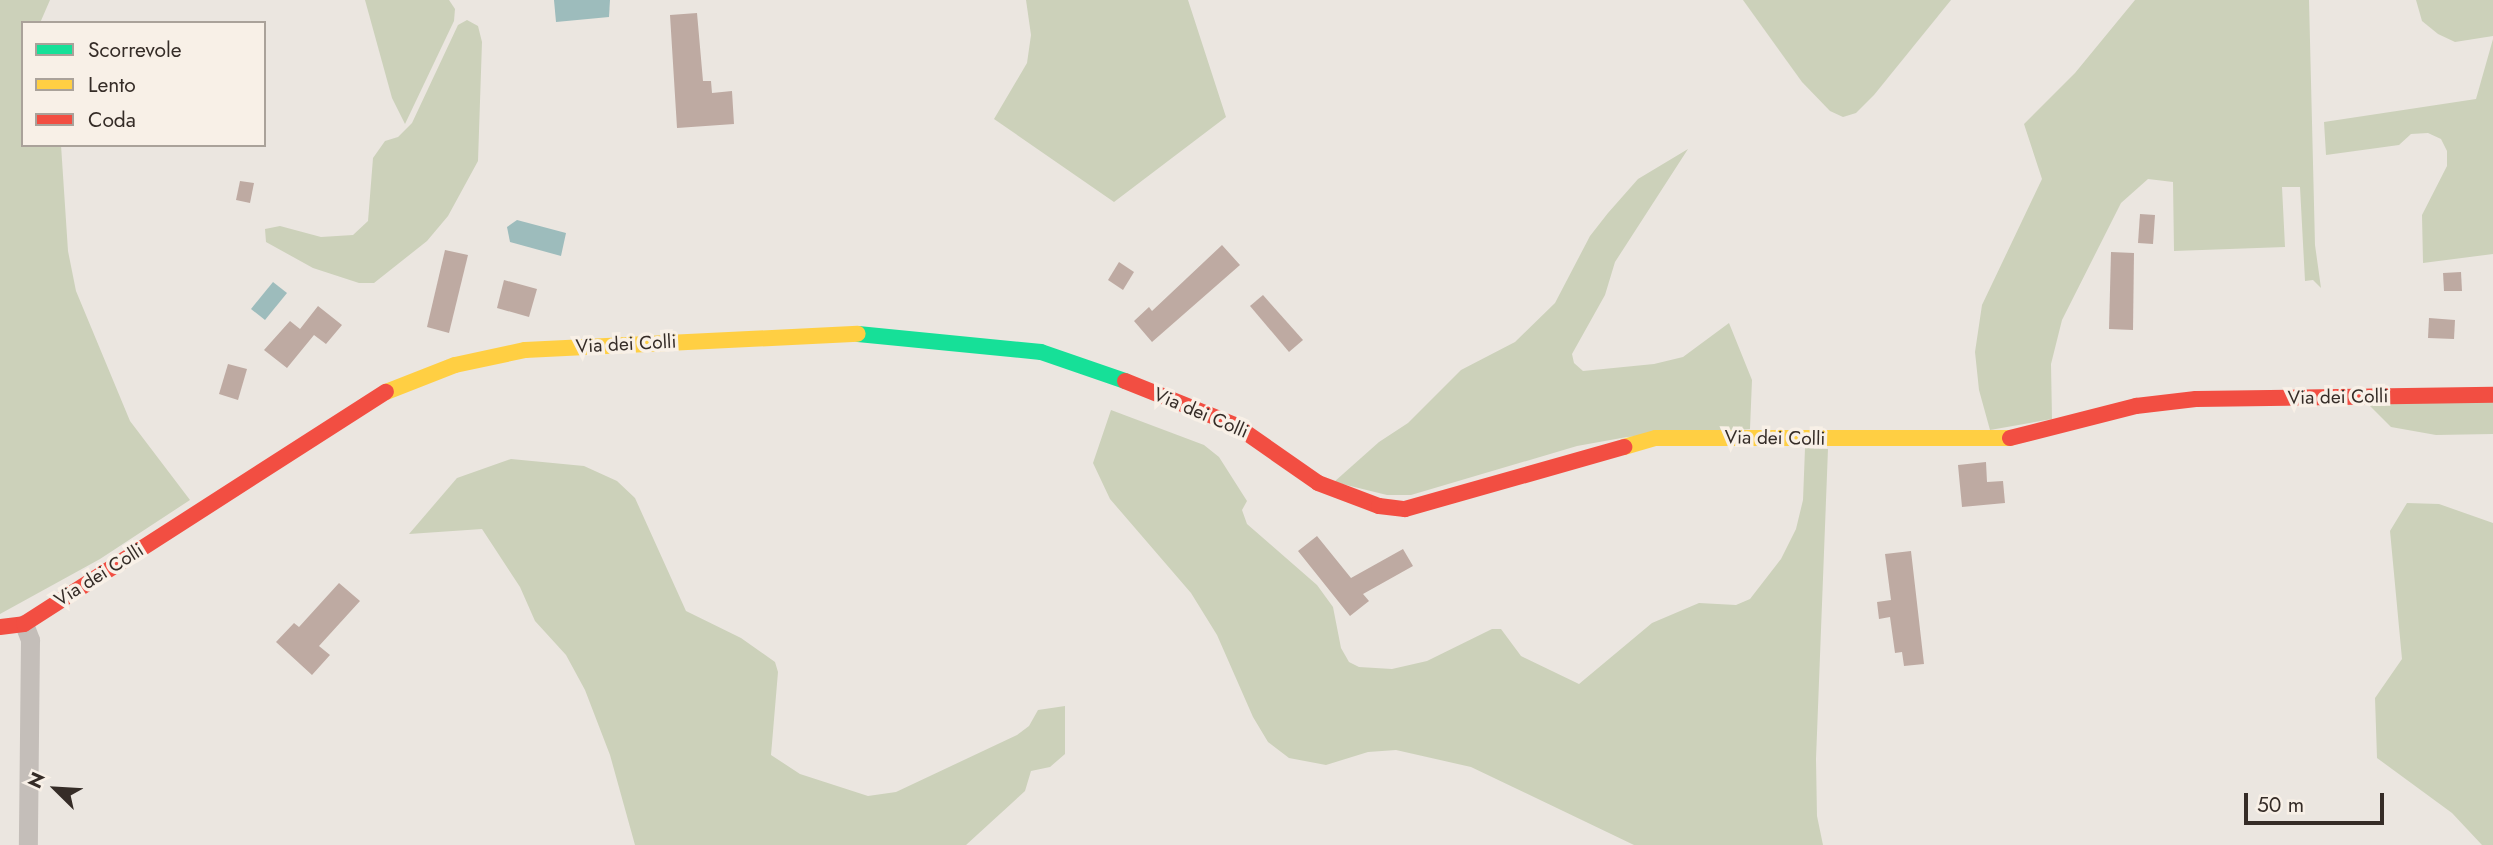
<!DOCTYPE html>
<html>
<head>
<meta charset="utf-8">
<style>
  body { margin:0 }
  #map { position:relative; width:2493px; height:845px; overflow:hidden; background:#ebe6e0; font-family:Jost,sans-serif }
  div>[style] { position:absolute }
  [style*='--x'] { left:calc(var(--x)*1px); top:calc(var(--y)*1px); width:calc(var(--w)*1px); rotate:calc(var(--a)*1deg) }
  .green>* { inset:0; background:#ccd1ba }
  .water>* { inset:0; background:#9dbcbc }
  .building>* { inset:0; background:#beaaa2 }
  .street>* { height:19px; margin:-9.5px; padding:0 9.5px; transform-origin:9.5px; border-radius:9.5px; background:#c4beb9 }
  .fast>* { height:16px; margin:-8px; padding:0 8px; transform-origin:8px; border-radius:8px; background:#16e098 }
  .slow>* { height:16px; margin:-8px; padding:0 8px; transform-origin:8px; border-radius:8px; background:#ffcf43 }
  .jam>* { height:16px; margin:-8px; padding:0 8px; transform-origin:8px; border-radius:8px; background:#f24e42 }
  span { translate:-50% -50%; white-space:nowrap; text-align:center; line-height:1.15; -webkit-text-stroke:7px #f8f0e7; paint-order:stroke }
  .street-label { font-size:19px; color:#352c27 }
  .legend { position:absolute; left:21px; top:21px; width:245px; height:126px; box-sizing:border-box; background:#f8f0e7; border:2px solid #aaa29a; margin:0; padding:9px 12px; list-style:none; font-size:21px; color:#352c27 }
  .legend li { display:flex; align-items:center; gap:14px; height:35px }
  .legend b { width:35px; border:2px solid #aaa29a }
  .north { position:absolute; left:21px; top:754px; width:70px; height:70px; -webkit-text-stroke:5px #f8f0e7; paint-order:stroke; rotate:294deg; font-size:19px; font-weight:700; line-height:28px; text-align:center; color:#352c27 }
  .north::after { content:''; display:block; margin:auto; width:24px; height:32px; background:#352c27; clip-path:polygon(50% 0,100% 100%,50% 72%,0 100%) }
  .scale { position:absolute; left:2244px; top:793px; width:140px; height:32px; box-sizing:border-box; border:4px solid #352c27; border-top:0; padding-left:9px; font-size:21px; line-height:24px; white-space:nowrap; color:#352c27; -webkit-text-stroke:5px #f8f0e7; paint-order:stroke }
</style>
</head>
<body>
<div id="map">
  <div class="green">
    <div style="clip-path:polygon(0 0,50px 0,40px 23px,23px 23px,23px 145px,61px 145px,68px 251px,76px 291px,130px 421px,190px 500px,100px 559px,0 614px)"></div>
    <div style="clip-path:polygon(365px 0,449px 0,455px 9px,454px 21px,405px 124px,392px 98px)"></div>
    <div style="clip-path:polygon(1026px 0,1188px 0,1226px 117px,1114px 202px,994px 119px,1027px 63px,1031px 35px)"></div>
    <div style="clip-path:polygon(1743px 0,1951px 0,1874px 95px,1856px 113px,1843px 117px,1830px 111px,1802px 82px)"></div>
    <div style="clip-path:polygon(2135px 0,2309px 0,2315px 245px,2321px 288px,2313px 280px,2305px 281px,2300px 187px,2282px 187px,2285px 247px,2174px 251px,2173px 182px,2148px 179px,2121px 203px,2062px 320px,2051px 364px,2052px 419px,1990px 430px,1979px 390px,1975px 352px,1982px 305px,2042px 179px,2024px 124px,2075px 73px)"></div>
    <div style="clip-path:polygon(2416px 0,2493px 0,2493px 36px,2455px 42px,2438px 34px,2422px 21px)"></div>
    <div style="clip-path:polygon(467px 20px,478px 26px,482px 42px,478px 161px,448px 216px,427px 241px,374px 283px,359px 283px,313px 268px,266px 242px,265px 229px,280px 226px,321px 237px,353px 235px,368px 221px,373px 158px,385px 141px,398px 137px,412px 123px,458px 25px)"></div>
    <div style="clip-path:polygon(2493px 39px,2493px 254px,2423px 263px,2422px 215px,2447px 166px,2447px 151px,2441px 139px,2428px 133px,2411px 134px,2399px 145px,2326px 155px,2324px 122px,2476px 99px)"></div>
    <div style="clip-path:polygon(1688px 149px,1615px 262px,1605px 295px,1572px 354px,1574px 363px,1583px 371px,1654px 364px,1683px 357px,1729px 323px,1752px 380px,1750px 429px,1627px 437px,1577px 446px,1411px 495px,1387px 495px,1334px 482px,1379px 442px,1408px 423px,1461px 370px,1515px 342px,1555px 303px,1590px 236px,1608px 213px,1638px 179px)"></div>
    <div style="clip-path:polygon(2493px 398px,2493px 434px,2436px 435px,2391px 427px,2363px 399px)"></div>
    <div style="clip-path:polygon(1111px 410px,1204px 445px,1219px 457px,1247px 501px,1242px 510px,1247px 524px,1317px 585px,1333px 607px,1341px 648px,1349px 662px,1359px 667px,1392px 669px,1427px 661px,1492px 629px,1501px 629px,1521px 656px,1579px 684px,1652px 623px,1699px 603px,1736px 605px,1750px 599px,1781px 559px,1796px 529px,1803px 500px,1805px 448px,1828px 449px,1816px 759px,1817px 816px,1823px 845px,1634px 845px,1471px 767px,1396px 750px,1368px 752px,1326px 765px,1289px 758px,1268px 742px,1253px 717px,1217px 635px,1191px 593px,1110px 499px,1093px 463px)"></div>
    <div style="clip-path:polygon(511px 459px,584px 466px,617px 481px,635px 498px,686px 611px,741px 638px,775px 662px,778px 672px,771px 755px,800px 774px,868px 796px,896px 792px,1017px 735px,1029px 726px,1038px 710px,1065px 706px,1065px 754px,1050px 767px,1031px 771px,1025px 791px,966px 845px,635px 845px,610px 755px,585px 690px,566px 655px,535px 621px,520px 587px,482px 529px,409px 534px,457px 478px)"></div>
    <div style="clip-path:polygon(2407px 503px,2439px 504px,2493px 523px,2493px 845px,2482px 845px,2452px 813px,2377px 758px,2375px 698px,2402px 659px,2390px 531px)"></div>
  </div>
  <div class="water">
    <div style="clip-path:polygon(554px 0,610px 0,609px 17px,556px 22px)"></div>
    <div style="clip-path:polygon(517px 220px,566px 233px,561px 256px,510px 242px,507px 227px)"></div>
    <div style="clip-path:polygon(273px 282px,287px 293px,265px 320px,251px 309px)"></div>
  </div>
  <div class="building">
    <div style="clip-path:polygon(697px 13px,703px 81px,711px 81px,712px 93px,732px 91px,734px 124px,677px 128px,670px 15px)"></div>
    <div style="clip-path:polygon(240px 181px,254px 183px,250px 203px,236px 200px)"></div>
    <div style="clip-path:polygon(2140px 214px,2155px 215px,2153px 244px,2138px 243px)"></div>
    <div style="clip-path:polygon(1222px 245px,1240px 265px,1152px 342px,1134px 321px,1149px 307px,1152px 311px)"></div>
    <div style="clip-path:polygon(445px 250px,468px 255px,449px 333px,427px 327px)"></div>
    <div style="clip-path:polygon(2111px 252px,2134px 253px,2133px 330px,2109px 329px)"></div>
    <div style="clip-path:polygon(1119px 262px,1134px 272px,1123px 290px,1108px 280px)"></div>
    <div style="clip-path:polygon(2461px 272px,2462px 291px,2444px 291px,2443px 273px)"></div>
    <div style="clip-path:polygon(504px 280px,537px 289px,529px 317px,497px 308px)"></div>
    <div style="clip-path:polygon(1263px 295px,1303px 340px,1289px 352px,1250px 306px)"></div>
    <div style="clip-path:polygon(318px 306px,342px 325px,326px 344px,314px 335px,287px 368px,264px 350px,290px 321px,300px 329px)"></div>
    <div style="clip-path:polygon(2429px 318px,2455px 320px,2454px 339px,2428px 338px)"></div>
    <div style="clip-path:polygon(228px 364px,247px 369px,238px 400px,219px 394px)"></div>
    <div style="clip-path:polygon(1986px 462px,1987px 482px,2003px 481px,2005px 503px,1962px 507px,1958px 465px)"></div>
    <div style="clip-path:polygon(1317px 536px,1351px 578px,1403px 549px,1413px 566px,1363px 594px,1369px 601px,1350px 616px,1298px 551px)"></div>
    <div style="clip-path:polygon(1911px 551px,1924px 664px,1904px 666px,1902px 652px,1895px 653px,1890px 617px,1879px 619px,1877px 602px,1891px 600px,1885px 554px)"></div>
    <div style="clip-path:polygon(339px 583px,360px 601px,319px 646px,330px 655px,312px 675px,276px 642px,294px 623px,299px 627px)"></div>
  </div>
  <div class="street">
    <div style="--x:24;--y:624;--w:17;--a:69"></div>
    <div style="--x:30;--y:640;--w:205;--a:90.6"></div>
  </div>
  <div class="fast">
    <div style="--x:858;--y:334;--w:184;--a:5.6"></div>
    <div style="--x:1041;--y:352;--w:89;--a:19"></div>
  </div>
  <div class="slow">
    <div style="--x:386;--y:392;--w:74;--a:-21.4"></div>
    <div style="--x:455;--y:365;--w:72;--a:-12.1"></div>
    <div style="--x:525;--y:350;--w:333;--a:-2.8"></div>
    <div style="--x:1624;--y:447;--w:33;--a:-16"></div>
    <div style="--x:1656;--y:438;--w:354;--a:0"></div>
  </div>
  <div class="jam">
    <div style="--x:1125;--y:381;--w:118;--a:21.8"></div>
    <div style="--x:1235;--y:425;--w:101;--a:34.9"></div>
    <div style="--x:1318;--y:483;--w:65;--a:20.7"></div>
    <div style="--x:1379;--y:506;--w:26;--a:7"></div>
    <div style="--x:1405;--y:509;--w:228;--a:-15.8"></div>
    <div style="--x:2010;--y:438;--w:130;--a:-14.3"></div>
    <div style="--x:2136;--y:406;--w:60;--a:-6.7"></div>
    <div style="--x:2196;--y:399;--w:297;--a:-0.8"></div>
    <div style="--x:0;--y:627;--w:24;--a:-7"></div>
    <div style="--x:24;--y:624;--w:430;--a:-32.7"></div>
  </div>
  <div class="street-label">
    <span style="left:626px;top:344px;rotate:-3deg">Via dei Colli</span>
    <span style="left:2338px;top:397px;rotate:-1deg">Via dei Colli</span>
    <span style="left:1201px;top:413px;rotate:23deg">Via dei Colli</span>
    <span style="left:1775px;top:438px;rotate:1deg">Via dei Colli</span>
    <span style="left:99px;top:575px;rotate:-32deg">Via dei Colli</span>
  </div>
  <ul class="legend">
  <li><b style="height:9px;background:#16e098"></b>Scorrevole</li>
  <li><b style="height:9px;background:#ffcf43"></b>Lento</li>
  <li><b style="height:9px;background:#f24e42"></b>Coda</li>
  </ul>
  <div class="north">N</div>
  <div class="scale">50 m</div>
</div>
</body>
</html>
